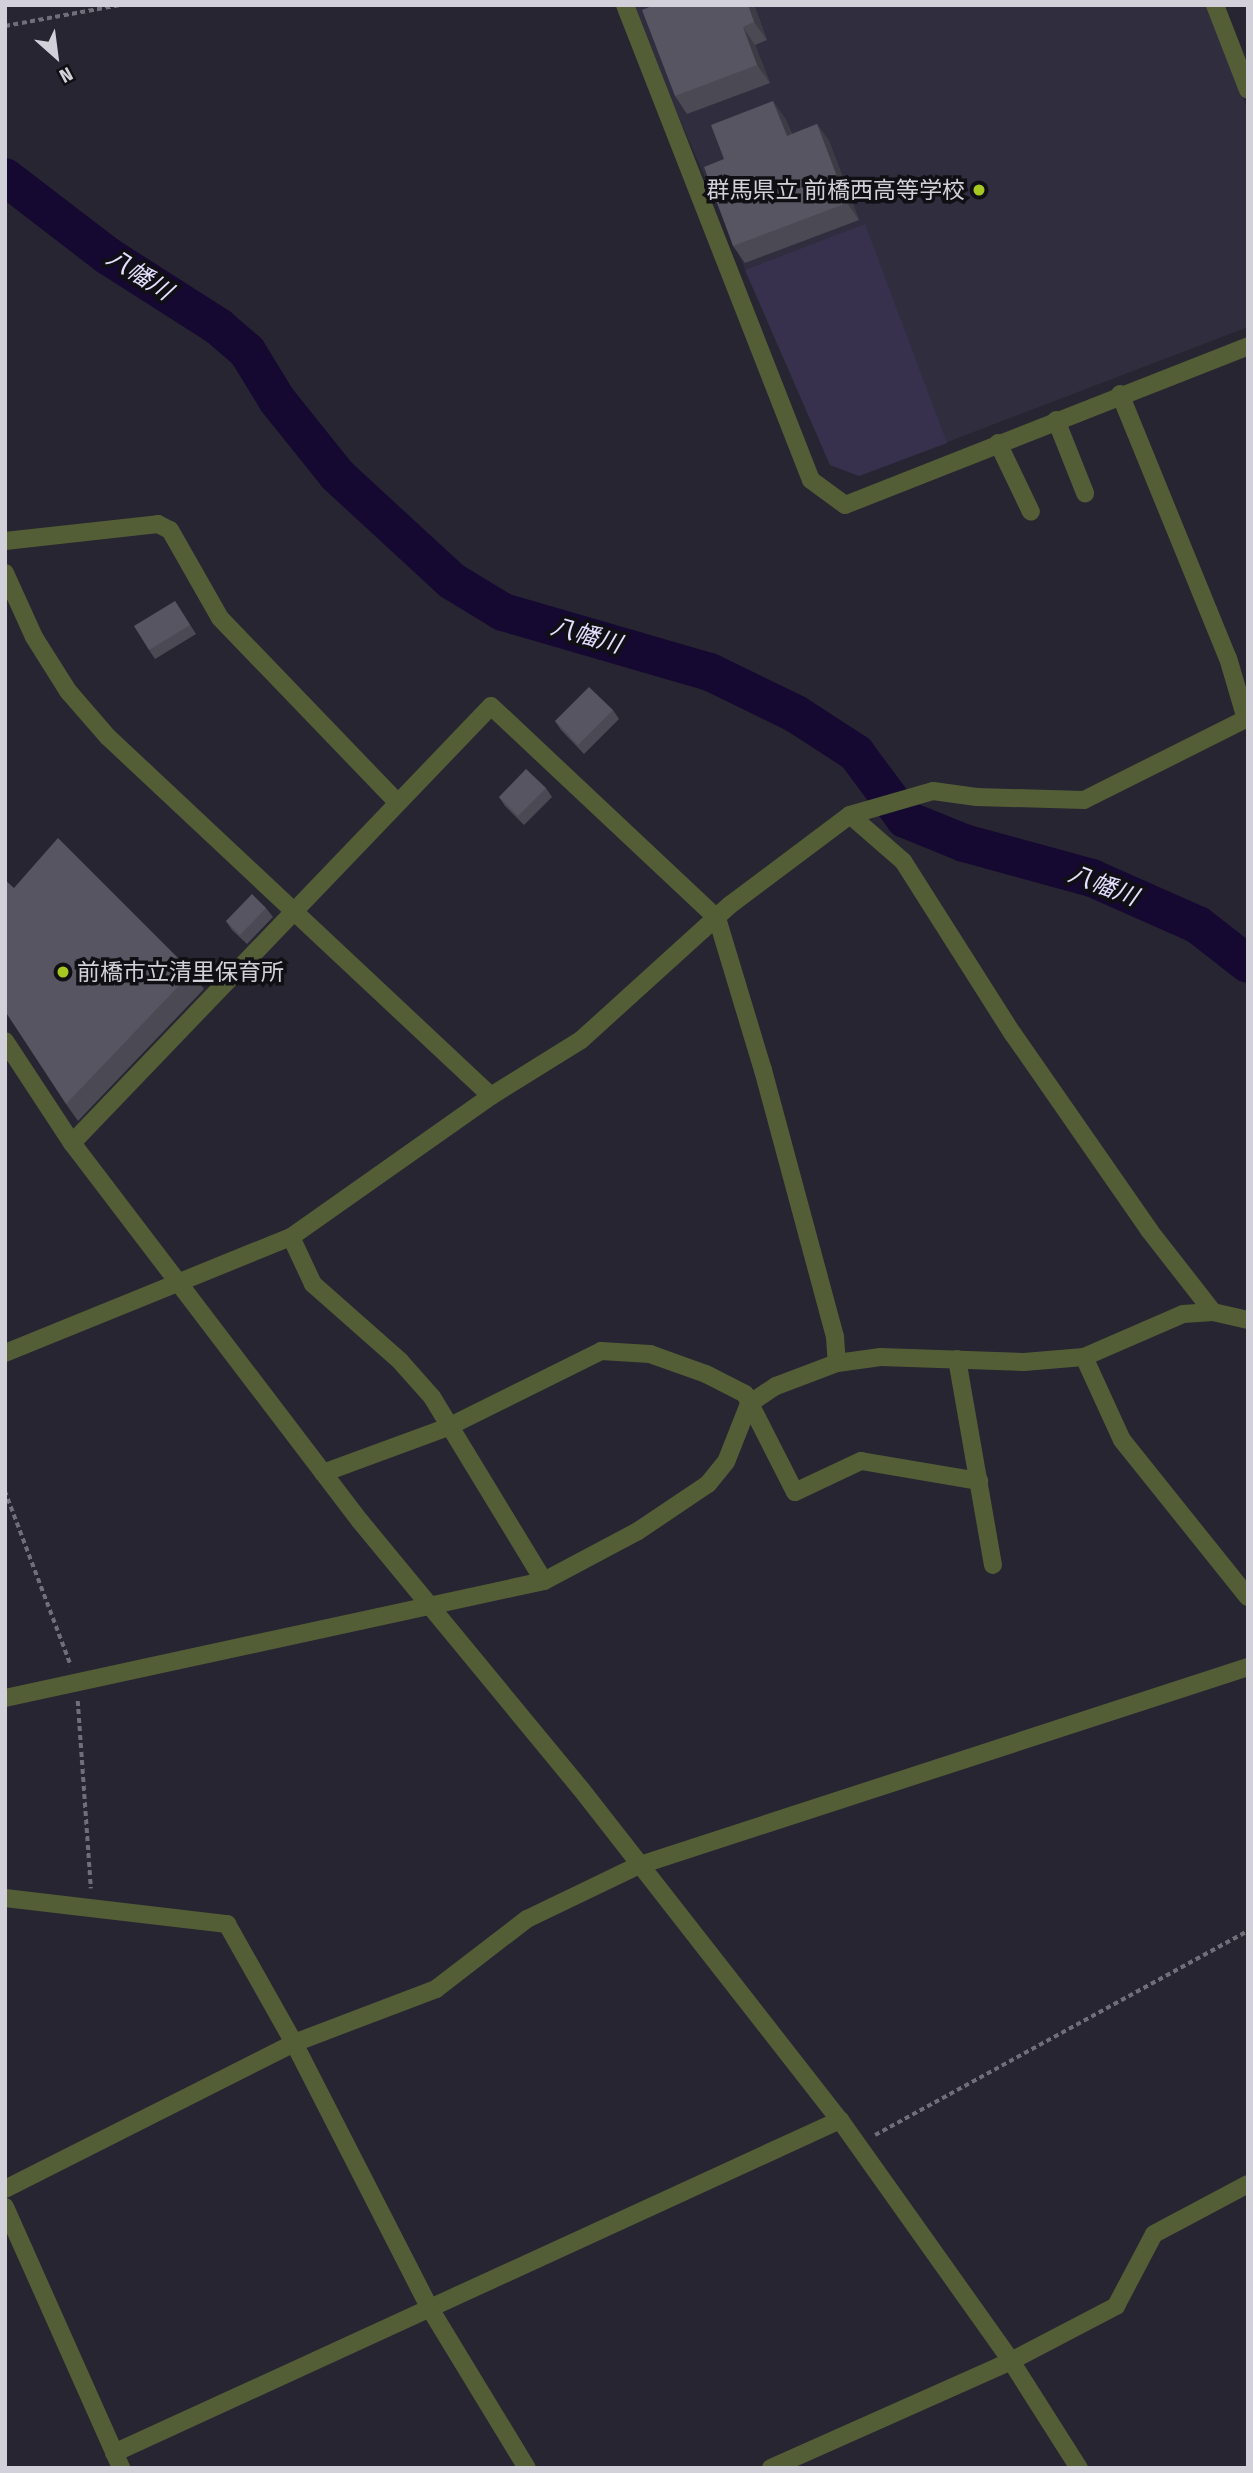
<!DOCTYPE html>
<html>
<head>
<meta charset="utf-8">
<style>
  body { margin:0 }
  #map { position:relative; width:1253px; height:2473px; overflow:hidden; background:#272531; font-family:"Fira Sans Condensed","Noto Sans JP",sans-serif }
  div>[style] { position:absolute }
  [style*='--x'] { left:calc(var(--x)*1px); top:calc(var(--y)*1px); width:calc(var(--w)*1px); rotate:calc(var(--a)*1deg) }
  .built>* { inset:0; background:#302d3e }
  .green>* { inset:0; background:#37314e }
  .river>* { height:38px; margin:-19px; padding:0 19px; transform-origin:19px; border-radius:19px; background:#160931 }
  .path>* { height:3.5px; margin-top:-1.75px; transform-origin:0; background:repeating-linear-gradient(90deg,#706e79 0 5px,transparent 0 8.5px) }
  .minor>* { height:18px; margin:-9px; padding:0 9px; transform-origin:9px; border-radius:9px; background:#535e36 }
  .wall>* { inset:0; background:#4b4954 }
  .shaded-wall>* { inset:0; background:#3d3c45 }
  .building>* { inset:0; background:#575562 }
  .dots>* { width:19px; height:19px; translate:-50% -50%; box-sizing:border-box; border:4px solid #100f14; border-radius:50% }
  span { translate:-50% -50%; white-space:nowrap; text-align:center; line-height:1.15; -webkit-text-stroke:7px #100f14; paint-order:stroke }
  .poi-label { font-size:23px; color:#d2d1d9 }
  .right { translate:-100% -50%; text-align:right }
  .left { translate:0 -50%; text-align:left }
  .water-label { font-size:24px; color:#e5e0ff; font-style:italic }
  .frame { position:absolute; inset:0; border:7px solid #d2d1d9; pointer-events:none }
  .north { position:absolute; left:21px; top:21px; width:70px; height:70px; -webkit-text-stroke:5px #100f14; paint-order:stroke; rotate:152deg; font-size:19px; font-weight:700; line-height:28px; text-align:center; color:#d2d1d9 }
  .north::after { content:''; display:block; margin:auto; width:24px; height:32px; background:#d2d1d9; clip-path:polygon(50% 0,100% 100%,50% 72%,0 100%) }
</style>
</head>
<body>
<div id="map">
  <div class="built">
    <div style="clip-path:polygon(630px 5px,1206px 5px,1248px 110px,1248px 327px,859px 476px,830px 465px)"></div>
  </div>
  <div class="green">
    <div style="clip-path:polygon(865px 224px,947px 443px,859px 476px,830px 465px,745px 270px)"></div>
  </div>
  <div class="river">
    <div style="--x:5;--y:177;--w:130;--a:37.5"></div>
    <div style="--x:108;--y:256;--w:132;--a:32.6"></div>
    <div style="--x:219;--y:327;--w:37;--a:41"></div>
    <div style="--x:247;--y:351;--w:57;--a:58.5"></div>
    <div style="--x:277;--y:400;--w:96;--a:51.3"></div>
    <div style="--x:337;--y:475;--w:156;--a:42.7"></div>
    <div style="--x:452;--y:581;--w:60;--a:31.3"></div>
    <div style="--x:503;--y:612;--w:216;--a:16.2"></div>
    <div style="--x:710;--y:672;--w:96;--a:26"></div>
    <div style="--x:796;--y:714;--w:72;--a:33"></div>
    <div style="--x:856;--y:753;--w:82;--a:53.4"></div>
    <div style="--x:905;--y:819;--w:64;--a:22.1"></div>
    <div style="--x:964;--y:843;--w:133;--a:15.3"></div>
    <div style="--x:1092;--y:878;--w:116;--a:23.9"></div>
    <div style="--x:1198;--y:925;--w:63;--a:38"></div>
  </div>
  <div class="path">
    <div style="--x:5;--y:26;--w:117;--a:-10.3"></div>
    <div style="--x:5;--y:1491;--w:187;--a:69.3"></div>
    <div style="--x:78;--y:1701;--w:188;--a:86"></div>
    <div style="--x:875;--y:2135;--w:425;--a:-28.7"></div>
  </div>
  <div class="minor">
    <div style="--x:625;--y:5;--w:510;--a:68.62"></div>
    <div style="--x:811;--y:480;--w:42;--a:36.3"></div>
    <div style="--x:845;--y:505;--w:433;--a:-21.5"></div>
    <div style="--x:1215;--y:5;--w:91;--a:68.8"></div>
    <div style="--x:1120;--y:394;--w:285;--a:67.8"></div>
    <div style="--x:1228;--y:658;--w:64;--a:73.6"></div>
    <div style="--x:1056;--y:420;--w:79;--a:68.3"></div>
    <div style="--x:998;--y:443;--w:76;--a:64.4"></div>
    <div style="--x:5;--y:541;--w:154;--a:-6.3"></div>
    <div style="--x:158;--y:524;--w:13;--a:27"></div>
    <div style="--x:170;--y:530;--w:101;--a:60.4"></div>
    <div style="--x:220;--y:618;--w:255;--a:46.1"></div>
    <div style="--x:5;--y:573;--w:70;--a:65.6"></div>
    <div style="--x:34;--y:637;--w:64;--a:57.8"></div>
    <div style="--x:68;--y:691;--w:61;--a:49"></div>
    <div style="--x:108;--y:737;--w:525;--a:43.15"></div>
    <div style="--x:850;--y:815;--w:70;--a:41"></div>
    <div style="--x:903;--y:861;--w:205;--a:57.6"></div>
    <div style="--x:1013;--y:1034;--w:239;--a:55.2"></div>
    <div style="--x:1149;--y:1230;--w:104;--a:52"></div>
    <div style="--x:5;--y:1041;--w:122;--a:56.7"></div>
    <div style="--x:72;--y:1143;--w:475;--a:52.7"></div>
    <div style="--x:360;--y:1521;--w:347;--a:50.5"></div>
    <div style="--x:581;--y:1789;--w:420;--a:52"></div>
    <div style="--x:840;--y:2120;--w:296;--a:54.6"></div>
    <div style="--x:1011;--y:2361;--w:127;--a:57.6"></div>
    <div style="--x:72;--y:1143;--w:605;--a:-46.2"></div>
    <div style="--x:491;--y:706;--w:310;--a:43.2"></div>
    <div style="--x:717;--y:918;--w:159;--a:73.2"></div>
    <div style="--x:763;--y:1070;--w:277;--a:74.9"></div>
    <div style="--x:835;--y:1337;--w:26;--a:86"></div>
    <div style="--x:291;--y:1237;--w:52;--a:64.9"></div>
    <div style="--x:313;--y:1284;--w:116;--a:41.5"></div>
    <div style="--x:400;--y:1361;--w:48;--a:48.4"></div>
    <div style="--x:432;--y:1397;--w:215;--a:58.7"></div>
    <div style="--x:5;--y:1353;--w:309;--a:-22.1"></div>
    <div style="--x:291;--y:1237;--w:245;--a:-35.2"></div>
    <div style="--x:491;--y:1096;--w:106;--a:-31.9"></div>
    <div style="--x:581;--y:1040;--w:201;--a:-42.2"></div>
    <div style="--x:730;--y:905;--w:150;--a:-36.9"></div>
    <div style="--x:850;--y:815;--w:86;--a:-16.1"></div>
    <div style="--x:933;--y:791;--w:44;--a:7.8"></div>
    <div style="--x:977;--y:797;--w:107;--a:1.6"></div>
    <div style="--x:1084;--y:800;--w:183;--a:-26.6"></div>
    <div style="--x:1084;--y:1357;--w:91;--a:65.4"></div>
    <div style="--x:1122;--y:1440;--w:201;--a:51.3"></div>
    <div style="--x:957;--y:1359;--w:209;--a:80.1"></div>
    <div style="--x:323;--y:1473;--w:133;--a:-20.2"></div>
    <div style="--x:448;--y:1427;--w:171;--a:-26.4"></div>
    <div style="--x:601;--y:1351;--w:49;--a:3.5"></div>
    <div style="--x:650;--y:1354;--w:59;--a:19.7"></div>
    <div style="--x:706;--y:1374;--w:44;--a:27.1"></div>
    <div style="--x:745;--y:1394;--w:110;--a:63"></div>
    <div style="--x:795;--y:1492;--w:73;--a:-25.2"></div>
    <div style="--x:861;--y:1461;--w:120;--a:9.6"></div>
    <div style="--x:5;--y:1698;--w:552;--a:-12.25"></div>
    <div style="--x:544;--y:1581;--w:106;--a:-28"></div>
    <div style="--x:638;--y:1531;--w:84;--a:-33.9"></div>
    <div style="--x:708;--y:1484;--w:28;--a:-51"></div>
    <div style="--x:726;--y:1462;--w:62;--a:-68.4"></div>
    <div style="--x:749;--y:1404;--w:32;--a:-34"></div>
    <div style="--x:776;--y:1386;--w:65;--a:-20.7"></div>
    <div style="--x:837;--y:1363;--w:44;--a:-7.8"></div>
    <div style="--x:881;--y:1357;--w:143;--a:2"></div>
    <div style="--x:1024;--y:1362;--w:60;--a:-4.8"></div>
    <div style="--x:1084;--y:1357;--w:108;--a:-23.5"></div>
    <div style="--x:1183;--y:1314;--w:30;--a:-4"></div>
    <div style="--x:1213;--y:1312;--w:36;--a:13"></div>
    <div style="--x:5;--y:1898;--w:224;--a:6.7"></div>
    <div style="--x:227;--y:1924;--w:137;--a:60.6"></div>
    <div style="--x:294;--y:2043;--w:297;--a:62.9"></div>
    <div style="--x:429;--y:2307;--w:188;--a:58.7"></div>
    <div style="--x:5;--y:2189;--w:324;--a:-26.8"></div>
    <div style="--x:294;--y:2043;--w:152;--a:-20.8"></div>
    <div style="--x:436;--y:1989;--w:115;--a:-37.6"></div>
    <div style="--x:527;--y:1919;--w:122;--a:-25.7"></div>
    <div style="--x:637;--y:1866;--w:643;--a:-18.04"></div>
    <div style="--x:5;--y:2207;--w:286;--a:66"></div>
    <div style="--x:114;--y:2453;--w:799;--a:-24.64"></div>
    <div style="--x:771;--y:2468;--w:263;--a:-24"></div>
    <div style="--x:1011;--y:2361;--w:119;--a:-27.6"></div>
    <div style="--x:1116;--y:2306;--w:81;--a:-62.2"></div>
    <div style="--x:1154;--y:2234;--w:106;--a:-28"></div>
  </div>
  <div class="wall">
    <div style="clip-path:polygon(654px 5px,754px 5px,767px 40px,755px 45px,770px 83px,687px 114px,675px 96px)"></div>
    <div style="clip-path:polygon(785px 118px,792px 134px,817px 124px,829px 141px,859px 220px,745px 263px,733px 246px,724px 159px)"></div>
    <div style="clip-path:polygon(175px 601px,196px 634px,155px 659px,149px 650px)"></div>
    <div style="clip-path:polygon(613px 710px,619px 719px,584px 754px,561px 730px,555px 721px)"></div>
    <div style="clip-path:polygon(546px 788px,552px 797px,524px 825px,505px 806px,499px 797px)"></div>
    <div style="clip-path:polygon(14px 888px,192px 972px,204px 989px,78px 1121px,66px 1104px)"></div>
    <div style="clip-path:polygon(266px 908px,273px 917px,247px 944px,232px 930px,226px 921px)"></div>
  </div>
  <div class="shaded-wall">
    <div style="clip-path:polygon(748px 5px,754px 5px,767px 40px,754px 22px)"></div>
    <div style="clip-path:polygon(743px 27px,755px 45px,770px 83px,757px 65px)"></div>
    <div style="clip-path:polygon(773px 101px,785px 118px,799px 153px,787px 136px)"></div>
    <div style="clip-path:polygon(817px 124px,829px 141px,859px 220px,847px 203px)"></div>
  </div>
  <div class="building">
    <div style="clip-path:polygon(654px 5px,748px 5px,754px 22px,743px 27px,757px 65px,675px 96px,642px 10px)"></div>
    <div style="clip-path:polygon(773px 101px,787px 136px,817px 124px,847px 203px,733px 246px,704px 167px,724px 159px,711px 125px)"></div>
    <div style="clip-path:polygon(175px 601px,190px 625px,149px 650px,134px 626px)"></div>
    <div style="clip-path:polygon(589px 687px,613px 710px,578px 745px,555px 721px)"></div>
    <div style="clip-path:polygon(526px 769px,546px 788px,518px 816px,499px 797px)"></div>
    <div style="clip-path:polygon(58px 838px,192px 972px,66px 1104px,5px 1011px,5px 880px,14px 888px)"></div>
    <div style="clip-path:polygon(252px 894px,266px 908px,240px 935px,226px 921px)"></div>
  </div>
  <div class="dots">
    <div style="left:979px;top:190px;background:#a6c821"></div>
    <div style="left:63px;top:972px;background:#a6c821"></div>
  </div>
  <div class="poi-label">
    <span class="right" style="left:965px;top:190px">群馬県立 前橋西高等学校</span>
    <span class="left" style="left:77px;top:972px">前橋市立清里保育所</span>
  </div>
  <div class="water-label">
    <span style="left:139px;top:275px;rotate:33deg">八幡川</span>
    <span style="left:586px;top:636px;rotate:16deg">八幡川</span>
    <span style="left:1103px;top:886px;rotate:21deg">八幡川</span>
  </div>
  <div class="frame"></div>
  <div class="north">N</div>
</div>
</body>
</html>
